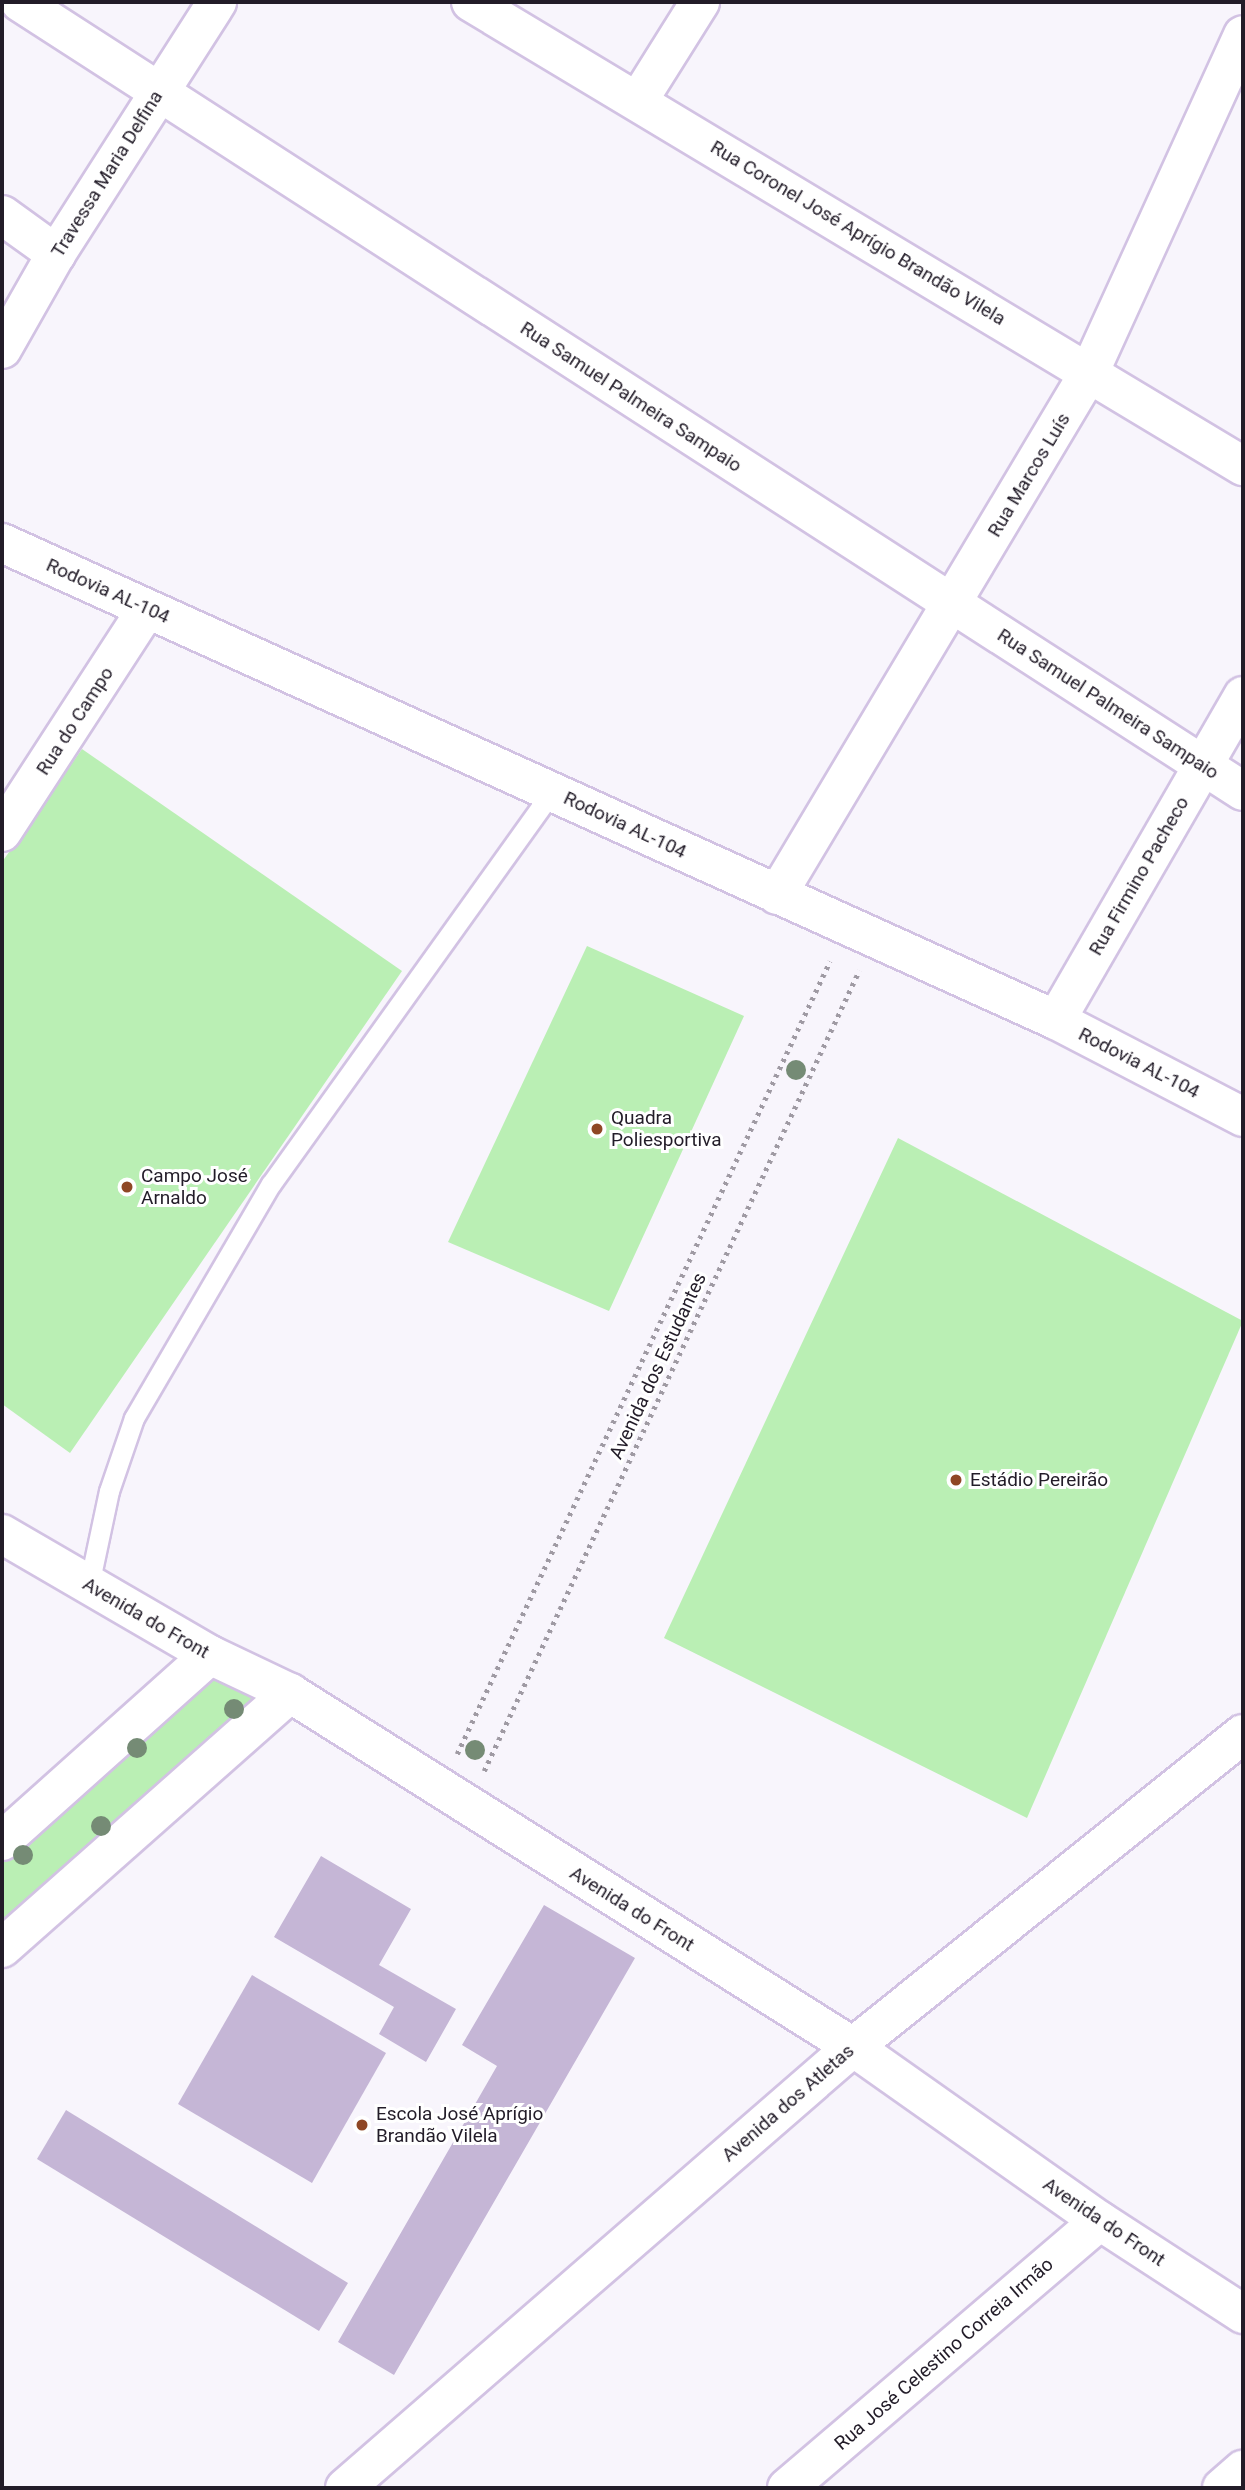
<!DOCTYPE html>
<html>
<head>
<meta charset="utf-8">
<style>
  body { margin:0 }
  #map { position:relative; width:1245px; height:2490px; overflow:hidden; background:#f8f5fc; font-family:Roboto,sans-serif }
  div>[style] { position:absolute }
  [style*='--x'] { left:calc(var(--x)*1px); top:calc(var(--y)*1px); width:calc(var(--w)*1px); rotate:calc(var(--a)*1deg) }
  .green>* { inset:0; background:#baefb4 }
  .building>* { inset:0; background:#c5b6d6 }
  .path>* { height:4.5px; margin-top:-2.25px; transform-origin:0; background:repeating-linear-gradient(90deg,#9f9aa3 0 3.5px,transparent 0 8.5px) }
  .roads { filter:drop-shadow(2px 0 #d2c2e3) drop-shadow(-2px 0 #d2c2e3) drop-shadow(0 2px #d2c2e3) drop-shadow(0 -2px #d2c2e3) }
  .lane>* { height:19px; margin:-9.5px; padding:0 9.5px; transform-origin:9.5px; border-radius:9.5px; background:#fff }
  .street>* { height:38px; margin:-19px; padding:0 19px; transform-origin:19px; border-radius:19px; background:#fff }
  .secondary>* { height:38px; margin:-19px; padding:0 19px; transform-origin:19px; border-radius:19px; background:#fff }
  .trees>* { width:20px; height:20px; margin:-10px; border-radius:50%; background:#758b75 }
  .dots>* { width:19px; height:19px; translate:-50% -50%; box-sizing:border-box; border:4px solid #fff; border-radius:50% }
  span { translate:-50% -50%; white-space:nowrap; text-align:center; line-height:1.15; -webkit-text-stroke:6px #fff; paint-order:stroke }
  .street-label { font-size:19px; color:#221c28 }
  .poi-label { font-size:19px; color:#221c28 }
  .left { translate:0 -50%; text-align:left }
  .frame { position:absolute; inset:0; border:4px solid #221c28; pointer-events:none }
</style>
</head>
<body>
<div id="map">
  <div class="green">
    <div style="clip-path:polygon(82px 749px,402px 971px,70px 1453px,2px 1404px,2px 862px)"></div>
    <div style="clip-path:polygon(587px 946px,744px 1016px,609px 1311px,448px 1242px)"></div>
    <div style="clip-path:polygon(898px 1138px,1243px 1321px,1027px 1818px,664px 1638px)"></div>
    <div style="clip-path:polygon(213px 1657px,280px 1694px,2px 1939px,2px 1843px)"></div>
  </div>
  <div class="building">
    <div style="clip-path:polygon(321px 1856px,411px 1909px,379px 1965px,456px 2009px,426px 2062px,379px 2034px,394px 2007px,274px 1937px)"></div>
    <div style="clip-path:polygon(544px 1905px,635px 1958px,394px 2375px,338px 2342px,497px 2066px,462px 2045px)"></div>
    <div style="clip-path:polygon(252px 1975px,386px 2053px,312px 2183px,178px 2104px)"></div>
    <div style="clip-path:polygon(66px 2110px,348px 2283px,319px 2331px,37px 2159px)"></div>
  </div>
  <div class="path">
    <div style="--x:457;--y:1754;--w:876;--a:-64.81"></div>
    <div style="--x:484;--y:1771;--w:884;--a:-64.89"></div>
  </div>
  <div class="roads">
    <div class="lane">
      <div style="--x:89;--y:1585;--w:96;--a:-78"></div>
      <div style="--x:109;--y:1491;--w:77;--a:-71.1"></div>
      <div style="--x:134;--y:1418;--w:271;--a:-59.7"></div>
      <div style="--x:271;--y:1184;--w:482;--a:-54.4"></div>
    </div>
    <div class="street">
      <div style="--x:20;--y:2;--w:1455;--a:32.83"></div>
      <div style="--x:471;--y:2;--w:901;--a:31.01"></div>
      <div style="--x:638;--y:101;--w:117;--a:-57.9"></div>
      <div style="--x:2;--y:215;--w:67;--a:35.8"></div>
      <div style="--x:2;--y:349;--w:109;--a:-60.4"></div>
      <div style="--x:56;--y:254;--w:299;--a:-57.4"></div>
      <div style="--x:2;--y:832;--w:266;--a:-57"></div>
      <div style="--x:777;--y:895;--w:610;--a:-59.15"></div>
      <div style="--x:1090;--y:371;--w:369;--a:-65.5"></div>
      <div style="--x:1056;--y:1020;--w:374;--a:-60"></div>
      <div style="--x:2;--y:1534;--w:241;--a:30.2"></div>
      <div style="--x:210;--y:1655;--w:89;--a:25.4"></div>
      <div style="--x:290;--y:1693;--w:665;--a:32.16"></div>
      <div style="--x:853;--y:2047;--w:302;--a:35.2"></div>
      <div style="--x:1100;--y:2221;--w:171;--a:33"></div>
      <div style="--x:2;--y:1841;--w:279;--a:-41.8"></div>
      <div style="--x:2;--y:1948;--w:385;--a:-41.5"></div>
      <div style="--x:345;--y:2488;--w:673;--a:-40.96"></div>
      <div style="--x:853;--y:2047;--w:500;--a:-38.75"></div>
      <div style="--x:787;--y:2488;--w:411;--a:-40.5"></div>
      <div style="--x:1222;--y:2488;--w:28;--a:-41"></div>
    </div>
    <div class="secondary">
      <div style="--x:2;--y:543;--w:1157;--a:24.35"></div>
      <div style="--x:1056;--y:1020;--w:211;--a:27.4"></div>
    </div>
  </div>
  <div class="trees">
    <div style="left:796px;top:1070px"></div>
    <div style="left:234px;top:1709px"></div>
    <div style="left:137px;top:1748px"></div>
    <div style="left:475px;top:1750px"></div>
    <div style="left:101px;top:1826px"></div>
    <div style="left:23px;top:1855px"></div>
  </div>
  <div class="dots">
    <div style="left:597px;top:1129px;background:#8f4725"></div>
    <div style="left:127px;top:1187px;background:#8f4725"></div>
    <div style="left:956px;top:1480px;background:#8f4725"></div>
    <div style="left:362px;top:2125px;background:#8f4725"></div>
  </div>
  <div class="street-label">
    <span style="left:107px;top:174px;rotate:-58deg">Travessa Maria Delfina</span>
    <span style="left:858px;top:233px;rotate:31deg">Rua Coronel José Aprígio Brandão Vilela</span>
    <span style="left:631px;top:397px;rotate:33deg">Rua Samuel Palmeira Sampaio</span>
    <span style="left:1029px;top:475px;rotate:-59deg">Rua Marcos Luís</span>
    <span style="left:108px;top:591px;rotate:24deg">Rodovia AL-104</span>
    <span style="left:1108px;top:704px;rotate:33deg">Rua Samuel Palmeira Sampaio</span>
    <span style="left:75px;top:721px;rotate:-57deg">Rua do Campo</span>
    <span style="left:625px;top:825px;rotate:25deg">Rodovia AL-104</span>
    <span style="left:1139px;top:876px;rotate:-60deg">Rua Firmino Pacheco</span>
    <span style="left:1139px;top:1063px;rotate:27deg">Rodovia AL-104</span>
    <span style="left:658px;top:1366px;rotate:-65deg">Avenida dos Estudantes</span>
    <span style="left:146px;top:1618px;rotate:30deg">Avenida do Front</span>
    <span style="left:632px;top:1909px;rotate:32deg">Avenida do Front</span>
    <span style="left:788px;top:2103px;rotate:-41deg">Avenida dos Atletas</span>
    <span style="left:1104px;top:2222px;rotate:34deg">Avenida do Front</span>
    <span style="left:944px;top:2354px;rotate:-41deg">Rua José Celestino Correia Irmão</span>
  </div>
  <div class="poi-label">
    <span class="left" style="left:611px;top:1129px">Quadra<br>Poliesportiva</span>
    <span class="left" style="left:141px;top:1187px">Campo José<br>Arnaldo</span>
    <span class="left" style="left:970px;top:1480px">Estádio Pereirão</span>
    <span class="left" style="left:376px;top:2125px">Escola José Aprígio<br>Brandão Vilela</span>
  </div>
  <div class="frame"></div>
</div>
</body>
</html>
